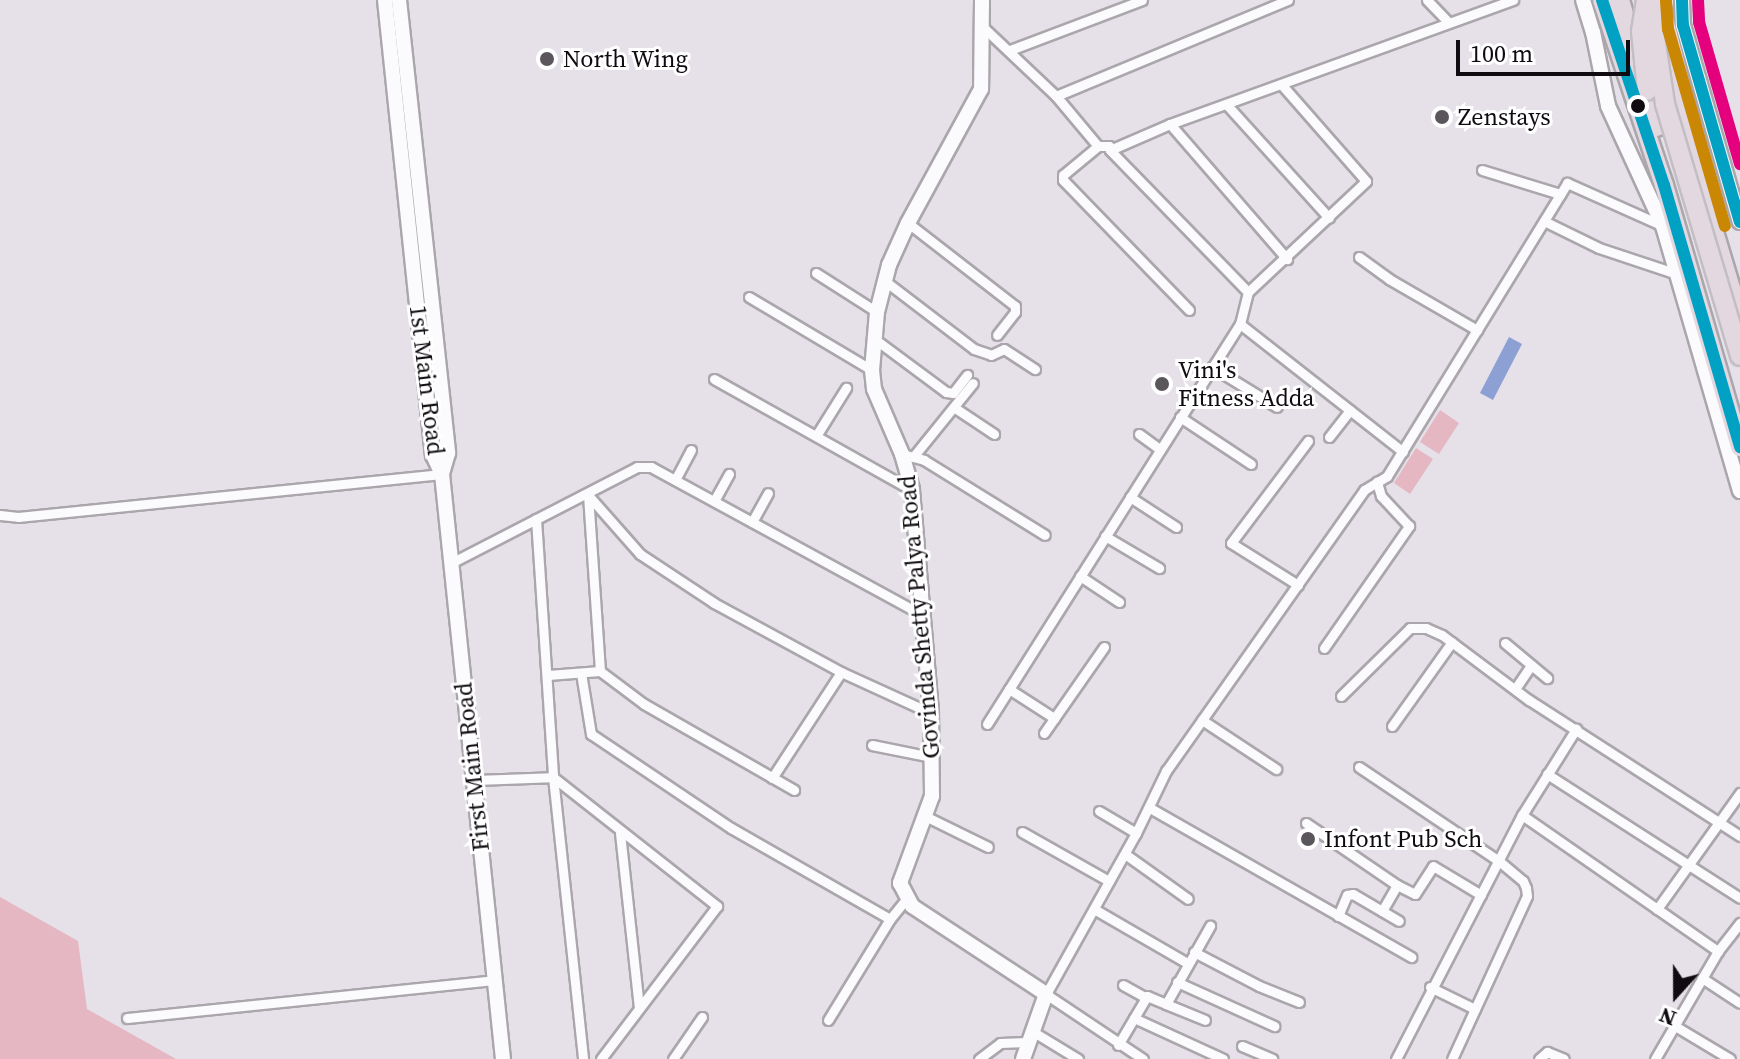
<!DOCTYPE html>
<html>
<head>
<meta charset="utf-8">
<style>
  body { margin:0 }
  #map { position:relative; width:1740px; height:1059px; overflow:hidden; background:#e6e0e8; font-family:"Source Serif 4",serif }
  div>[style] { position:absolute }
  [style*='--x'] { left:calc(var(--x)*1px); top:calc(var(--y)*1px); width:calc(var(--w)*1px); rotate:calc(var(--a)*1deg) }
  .green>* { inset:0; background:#e4b7c2 }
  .water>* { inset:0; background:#8ca0d4 }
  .roads { filter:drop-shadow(2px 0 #aaa6ac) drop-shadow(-2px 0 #aaa6ac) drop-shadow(0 2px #aaa6ac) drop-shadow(0 -2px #aaa6ac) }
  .street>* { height:9px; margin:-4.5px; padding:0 4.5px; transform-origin:4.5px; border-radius:4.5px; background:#fbfafc }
  .secondary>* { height:14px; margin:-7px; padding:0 7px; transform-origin:7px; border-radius:7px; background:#fbfafc }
  .highway>* { height:18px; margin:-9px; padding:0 9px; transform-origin:9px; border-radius:9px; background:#e3d8e0 }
  .bridges { filter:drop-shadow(2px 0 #c2bec3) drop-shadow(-2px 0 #c2bec3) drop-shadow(0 2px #c2bec3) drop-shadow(0 -2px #c2bec3) }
  .highway-bridge>* { height:18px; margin:-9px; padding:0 9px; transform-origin:9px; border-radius:9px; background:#e3d8e0 }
  .bus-1>* { height:12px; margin:-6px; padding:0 6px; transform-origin:6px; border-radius:6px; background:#01a1c4 }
  .bus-2>* { height:12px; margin:-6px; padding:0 6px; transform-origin:6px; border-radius:6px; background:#c98703 }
  .bus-3>* { height:12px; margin:-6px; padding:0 6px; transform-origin:6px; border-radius:6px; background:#e5007d }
  .dots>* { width:22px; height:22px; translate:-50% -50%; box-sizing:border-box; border:4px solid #fff; border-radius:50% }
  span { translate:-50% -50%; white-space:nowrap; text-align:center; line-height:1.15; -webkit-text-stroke:6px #fff; paint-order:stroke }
  .poi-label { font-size:24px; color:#0f0b10 }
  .left { translate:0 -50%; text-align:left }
  .street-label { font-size:24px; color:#0f0b10 }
  .north { position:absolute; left:1636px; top:955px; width:80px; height:80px; -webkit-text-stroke:6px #fff; paint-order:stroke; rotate:201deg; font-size:22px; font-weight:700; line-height:32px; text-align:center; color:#0f0b10 }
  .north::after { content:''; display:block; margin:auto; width:28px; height:36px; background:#0f0b10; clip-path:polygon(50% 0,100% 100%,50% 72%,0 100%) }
  .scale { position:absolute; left:1456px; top:40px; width:174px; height:36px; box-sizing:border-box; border:4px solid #0f0b10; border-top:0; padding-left:10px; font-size:24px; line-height:28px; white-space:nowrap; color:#0f0b10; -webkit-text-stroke:6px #fff; paint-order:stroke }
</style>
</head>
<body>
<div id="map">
  <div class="green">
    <div style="clip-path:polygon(1440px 410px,1459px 423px,1439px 454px,1420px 442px)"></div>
    <div style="clip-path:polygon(1416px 448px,1433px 459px,1410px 494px,1394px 483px)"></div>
    <div style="clip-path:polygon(0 897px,78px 941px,87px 1009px,176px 1059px,0 1059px)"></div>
  </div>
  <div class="water">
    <div style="clip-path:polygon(1509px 337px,1522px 344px,1493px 400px,1480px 393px)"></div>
  </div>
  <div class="roads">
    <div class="street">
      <div style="--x:1427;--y:0;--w:30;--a:46"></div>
      <div style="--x:983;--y:27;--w:100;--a:43.4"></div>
      <div style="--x:1056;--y:96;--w:65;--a:50"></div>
      <div style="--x:1098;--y:146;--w:11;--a:0"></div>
      <div style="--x:1109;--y:146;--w:4;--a:76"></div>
      <div style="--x:1010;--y:50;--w:141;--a:-20.7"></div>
      <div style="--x:1056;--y:96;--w:251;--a:-22.5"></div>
      <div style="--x:1227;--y:105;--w:152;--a:47.9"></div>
      <div style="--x:1170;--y:124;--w:179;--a:49.1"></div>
      <div style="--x:1098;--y:146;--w:45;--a:140.4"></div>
      <div style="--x:1063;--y:175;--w:5;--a:90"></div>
      <div style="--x:1063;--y:180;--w:181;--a:45.9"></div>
      <div style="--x:1482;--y:170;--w:82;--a:17.1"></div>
      <div style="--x:1544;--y:221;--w:61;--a:26.1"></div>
      <div style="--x:1599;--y:248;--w:82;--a:18.4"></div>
      <div style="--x:908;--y:223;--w:135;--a:37.8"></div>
      <div style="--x:1015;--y:306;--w:6;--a:90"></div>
      <div style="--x:1015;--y:312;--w:29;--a:128"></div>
      <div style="--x:1359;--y:257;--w:37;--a:36"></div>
      <div style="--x:1389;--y:279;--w:102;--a:30.1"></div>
      <div style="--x:816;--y:273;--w:72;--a:32.6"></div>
      <div style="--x:885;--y:281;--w:112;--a:37.4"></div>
      <div style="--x:974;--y:349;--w:18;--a:19"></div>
      <div style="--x:991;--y:355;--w:14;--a:-25"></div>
      <div style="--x:1004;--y:349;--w:37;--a:33"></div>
      <div style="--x:1248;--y:292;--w:198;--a:-134.2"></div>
      <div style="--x:1110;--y:150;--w:65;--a:-23.4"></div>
      <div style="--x:1170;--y:124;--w:365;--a:-19.9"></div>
      <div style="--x:749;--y:297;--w:143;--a:30.7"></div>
      <div style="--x:1240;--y:324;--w:207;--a:38.1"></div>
      <div style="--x:876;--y:340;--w:87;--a:36.6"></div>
      <div style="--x:946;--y:392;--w:7;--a:8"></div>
      <div style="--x:953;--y:393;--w:23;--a:-52"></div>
      <div style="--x:1212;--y:367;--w:76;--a:31.6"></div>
      <div style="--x:714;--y:379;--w:227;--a:29.3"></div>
      <div style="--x:955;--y:408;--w:47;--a:33.7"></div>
      <div style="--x:1180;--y:417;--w:85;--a:33.5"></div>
      <div style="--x:1139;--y:434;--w:26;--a:36"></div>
      <div style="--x:816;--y:436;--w:57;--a:-58"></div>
      <div style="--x:1329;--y:437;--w:34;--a:-52"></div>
      <div style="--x:902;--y:454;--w:23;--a:15"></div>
      <div style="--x:924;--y:460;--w:142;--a:31.8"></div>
      <div style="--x:913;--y:457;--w:95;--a:-51"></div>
      <div style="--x:675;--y:480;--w:34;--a:-62"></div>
      <div style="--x:588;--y:495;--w:79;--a:48.6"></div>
      <div style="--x:640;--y:554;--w:89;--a:33.5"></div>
      <div style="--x:714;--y:603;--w:145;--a:28.5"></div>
      <div style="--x:841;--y:672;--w:99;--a:24.5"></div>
      <div style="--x:588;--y:495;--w:176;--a:86.1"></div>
      <div style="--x:1130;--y:497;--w:55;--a:33.1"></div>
      <div style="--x:714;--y:501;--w:31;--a:-61"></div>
      <div style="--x:0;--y:515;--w:18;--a:6"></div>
      <div style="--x:18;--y:517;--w:426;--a:-5.8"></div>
      <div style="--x:536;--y:519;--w:259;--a:86.2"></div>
      <div style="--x:553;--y:777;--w:284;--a:83.9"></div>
      <div style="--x:752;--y:522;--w:33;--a:-61"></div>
      <div style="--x:1105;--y:536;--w:63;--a:30.7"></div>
      <div style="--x:451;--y:563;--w:209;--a:-27.3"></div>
      <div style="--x:637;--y:467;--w:14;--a:0"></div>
      <div style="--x:651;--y:467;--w:309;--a:28.6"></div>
      <div style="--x:1080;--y:576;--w:47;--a:33.7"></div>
      <div style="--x:1298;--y:585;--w:79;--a:-147.9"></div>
      <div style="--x:1231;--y:543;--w:128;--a:-53"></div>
      <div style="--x:1505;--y:643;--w:55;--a:39.8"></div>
      <div style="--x:1324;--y:648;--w:149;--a:-55.1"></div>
      <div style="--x:1409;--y:526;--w:41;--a:-133"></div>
      <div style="--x:1381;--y:496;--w:15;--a:-106"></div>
      <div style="--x:581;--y:673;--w:62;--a:80.7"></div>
      <div style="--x:591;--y:734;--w:169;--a:33.9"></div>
      <div style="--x:731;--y:828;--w:183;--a:29.8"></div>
      <div style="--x:548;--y:675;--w:52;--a:-4.4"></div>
      <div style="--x:600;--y:671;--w:55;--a:36.9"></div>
      <div style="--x:644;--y:704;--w:173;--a:29.8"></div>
      <div style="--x:1009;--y:689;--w:54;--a:32.8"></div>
      <div style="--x:1515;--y:689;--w:29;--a:-56"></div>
      <div style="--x:1341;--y:696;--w:97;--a:-44.6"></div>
      <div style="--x:1410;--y:628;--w:16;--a:0"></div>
      <div style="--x:1426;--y:628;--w:17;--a:24"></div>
      <div style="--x:1442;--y:635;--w:109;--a:36.8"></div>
      <div style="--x:1529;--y:700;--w:251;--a:32.8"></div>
      <div style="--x:1202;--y:720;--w:89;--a:33.5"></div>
      <div style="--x:987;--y:724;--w:473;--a:-57.7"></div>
      <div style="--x:1240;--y:324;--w:33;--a:-76"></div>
      <div style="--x:1248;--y:292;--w:162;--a:-43.2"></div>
      <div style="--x:1366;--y:181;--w:129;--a:-131.2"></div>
      <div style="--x:1392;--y:726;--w:103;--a:-54.5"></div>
      <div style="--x:1044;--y:733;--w:105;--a:-55.1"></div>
      <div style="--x:872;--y:745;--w:60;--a:11.5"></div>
      <div style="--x:1359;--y:767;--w:169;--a:33.9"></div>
      <div style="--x:1499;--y:861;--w:31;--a:40"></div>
      <div style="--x:1523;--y:881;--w:8;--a:67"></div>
      <div style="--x:1526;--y:888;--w:8;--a:83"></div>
      <div style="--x:1527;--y:896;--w:179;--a:114.7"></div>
      <div style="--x:1547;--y:774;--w:229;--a:32.7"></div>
      <div style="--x:772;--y:778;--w:126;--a:-56.9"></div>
      <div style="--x:473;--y:780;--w:80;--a:-2.1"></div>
      <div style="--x:553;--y:777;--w:209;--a:38.2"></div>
      <div style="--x:717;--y:906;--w:192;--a:127.2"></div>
      <div style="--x:1150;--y:808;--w:301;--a:29.7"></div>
      <div style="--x:1099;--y:811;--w:43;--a:30.7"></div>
      <div style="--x:1522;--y:815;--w:239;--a:34.8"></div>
      <div style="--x:925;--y:816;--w:70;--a:26.2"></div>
      <div style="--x:1306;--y:823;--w:110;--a:34.3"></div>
      <div style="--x:1022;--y:832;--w:100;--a:29.4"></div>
      <div style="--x:620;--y:833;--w:176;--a:83.8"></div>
      <div style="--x:1125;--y:854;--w:77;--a:35.5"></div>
      <div style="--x:1094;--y:909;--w:108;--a:30.1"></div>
      <div style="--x:1657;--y:909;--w:143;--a:-54.4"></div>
      <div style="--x:1382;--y:911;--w:30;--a:-60"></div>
      <div style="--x:1397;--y:885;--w:20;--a:27"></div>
      <div style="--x:1415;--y:894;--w:33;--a:-57"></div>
      <div style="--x:1433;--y:866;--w:56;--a:31.1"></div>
      <div style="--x:1338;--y:916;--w:23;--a:-67"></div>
      <div style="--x:1347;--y:895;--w:6;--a:-9"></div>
      <div style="--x:1353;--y:894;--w:53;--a:30.4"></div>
      <div style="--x:1194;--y:952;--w:73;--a:27.6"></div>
      <div style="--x:1259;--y:986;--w:43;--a:21.8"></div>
      <div style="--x:1702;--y:978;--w:45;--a:33.3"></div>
      <div style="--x:1177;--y:982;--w:107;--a:24.4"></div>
      <div style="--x:1123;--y:985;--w:26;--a:29"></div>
      <div style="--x:1430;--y:987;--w:50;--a:26.1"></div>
      <div style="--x:1166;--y:1004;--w:42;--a:22.3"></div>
      <div style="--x:127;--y:1018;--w:369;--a:-5.9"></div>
      <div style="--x:1134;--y:1018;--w:98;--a:24.7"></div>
      <div style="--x:828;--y:1020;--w:119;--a:-58.5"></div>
      <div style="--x:890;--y:919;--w:28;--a:-51"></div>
      <div style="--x:1675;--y:1026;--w:64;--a:31"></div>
      <div style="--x:1032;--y:1031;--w:54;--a:31.3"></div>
      <div style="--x:1118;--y:1045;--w:57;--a:-59.4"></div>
      <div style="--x:1147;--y:996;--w:21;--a:23"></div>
      <div style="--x:1166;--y:1004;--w:90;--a:-60.6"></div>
      <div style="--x:1242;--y:1046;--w:33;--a:23"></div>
      <div style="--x:673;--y:1059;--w:51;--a:-55.4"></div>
      <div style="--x:979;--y:1059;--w:26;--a:-37"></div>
      <div style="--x:1000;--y:1043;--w:27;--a:-2"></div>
      <div style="--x:1143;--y:1059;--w:117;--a:-146.2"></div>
      <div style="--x:1046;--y:994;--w:184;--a:-60.8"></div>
      <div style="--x:1136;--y:833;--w:69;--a:-64.2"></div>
      <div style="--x:1166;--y:771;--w:344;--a:-54.8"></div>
      <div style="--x:1364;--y:490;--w:27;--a:-31"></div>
      <div style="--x:1387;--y:476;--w:344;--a:-58.4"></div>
      <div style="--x:1567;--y:183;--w:105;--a:24.1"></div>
      <div style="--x:1396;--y:1059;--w:275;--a:-62.7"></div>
      <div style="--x:1522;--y:815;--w:102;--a:-57.9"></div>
      <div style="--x:1539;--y:1059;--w:11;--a:-41"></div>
      <div style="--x:1547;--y:1052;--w:18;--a:22"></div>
      <div style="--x:1655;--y:1059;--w:125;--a:-59.7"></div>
      <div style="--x:1718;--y:951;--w:36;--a:-52"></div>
    </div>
    <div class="secondary">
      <div style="--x:385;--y:0;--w:458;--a:84"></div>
      <div style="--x:433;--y:455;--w:21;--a:65"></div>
      <div style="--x:442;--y:474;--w:588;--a:84.05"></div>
      <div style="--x:399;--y:0;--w:456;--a:83.8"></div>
      <div style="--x:448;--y:453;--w:22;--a:106"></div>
      <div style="--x:982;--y:0;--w:89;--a:90.6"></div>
      <div style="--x:981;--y:89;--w:153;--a:118.6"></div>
      <div style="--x:908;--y:223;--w:46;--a:114.3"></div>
      <div style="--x:889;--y:265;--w:49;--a:104.3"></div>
      <div style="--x:877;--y:312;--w:58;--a:94.9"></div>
      <div style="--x:872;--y:370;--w:19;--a:84"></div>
      <div style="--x:874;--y:389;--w:71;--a:66.7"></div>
      <div style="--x:902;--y:454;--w:37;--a:74"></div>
      <div style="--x:912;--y:490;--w:224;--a:85.1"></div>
      <div style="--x:931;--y:713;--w:83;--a:89.3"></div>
      <div style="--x:932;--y:796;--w:93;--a:110.2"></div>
      <div style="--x:900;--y:883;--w:26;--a:62"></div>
      <div style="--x:912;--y:906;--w:160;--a:33.3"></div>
      <div style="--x:1046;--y:994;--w:69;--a:109.5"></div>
      <div style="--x:1583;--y:0;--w:34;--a:73"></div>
      <div style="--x:1593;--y:32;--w:76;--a:78.5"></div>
      <div style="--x:1608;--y:106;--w:132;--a:65.4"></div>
      <div style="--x:1663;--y:226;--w:276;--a:73.8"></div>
      <div style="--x:1682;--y:0;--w:25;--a:88"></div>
      <div style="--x:1683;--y:25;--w:205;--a:73.9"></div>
    </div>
    <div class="highway">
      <div style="--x:1602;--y:0;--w:195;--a:71.5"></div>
      <div style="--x:1664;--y:185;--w:273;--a:73.8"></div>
      <div style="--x:1620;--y:0;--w:132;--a:73.8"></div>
      <div style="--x:1660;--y:3;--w:122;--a:75.7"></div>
      <div style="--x:1671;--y:100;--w:48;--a:69.3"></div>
      <div style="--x:1688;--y:145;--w:181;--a:73.3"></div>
    </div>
  </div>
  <div class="bridges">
    <div class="highway-bridge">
      <div style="--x:1646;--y:0;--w:31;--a:99"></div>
      <div style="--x:1641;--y:31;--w:60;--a:84.3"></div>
      <div style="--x:1660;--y:0;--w:31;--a:101"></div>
      <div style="--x:1654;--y:30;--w:75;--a:81.5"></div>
      <div style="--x:1665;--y:104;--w:263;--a:73.4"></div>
    </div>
  </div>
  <div class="bus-1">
    <div style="--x:1602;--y:0;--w:195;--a:71.5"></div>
    <div style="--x:1664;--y:185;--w:273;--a:73.8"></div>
    <div style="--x:1682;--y:0;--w:25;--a:88"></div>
    <div style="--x:1683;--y:25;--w:205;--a:73.9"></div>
  </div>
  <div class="bus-2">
    <div style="--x:1666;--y:1;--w:28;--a:86"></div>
    <div style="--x:1668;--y:29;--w:205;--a:73.9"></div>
  </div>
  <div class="bus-3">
    <div style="--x:1698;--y:0;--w:22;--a:87"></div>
    <div style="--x:1699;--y:22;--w:148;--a:73.9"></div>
  </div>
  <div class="dots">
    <div style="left:547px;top:59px;background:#5a565c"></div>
    <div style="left:1638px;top:106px;background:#0f0b10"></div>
    <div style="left:1442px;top:117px;background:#5a565c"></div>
    <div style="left:1162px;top:384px;background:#5a565c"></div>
    <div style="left:1308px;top:839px;background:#5a565c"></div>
  </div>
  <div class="poi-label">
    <span class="left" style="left:563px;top:59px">North Wing</span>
    <span class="left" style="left:1458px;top:117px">Zenstays</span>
    <span class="left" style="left:1178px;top:384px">Vini's<br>Fitness Adda</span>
    <span class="left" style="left:1324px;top:839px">Infont Pub Sch</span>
  </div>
  <div class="street-label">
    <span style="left:427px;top:380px;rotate:83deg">1st Main Road</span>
    <span style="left:919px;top:617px;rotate:-95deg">Govinda Shetty Palya Road</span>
    <span style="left:472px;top:767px;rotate:-96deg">First Main Road</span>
  </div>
  <div class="north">N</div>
  <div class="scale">100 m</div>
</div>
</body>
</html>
